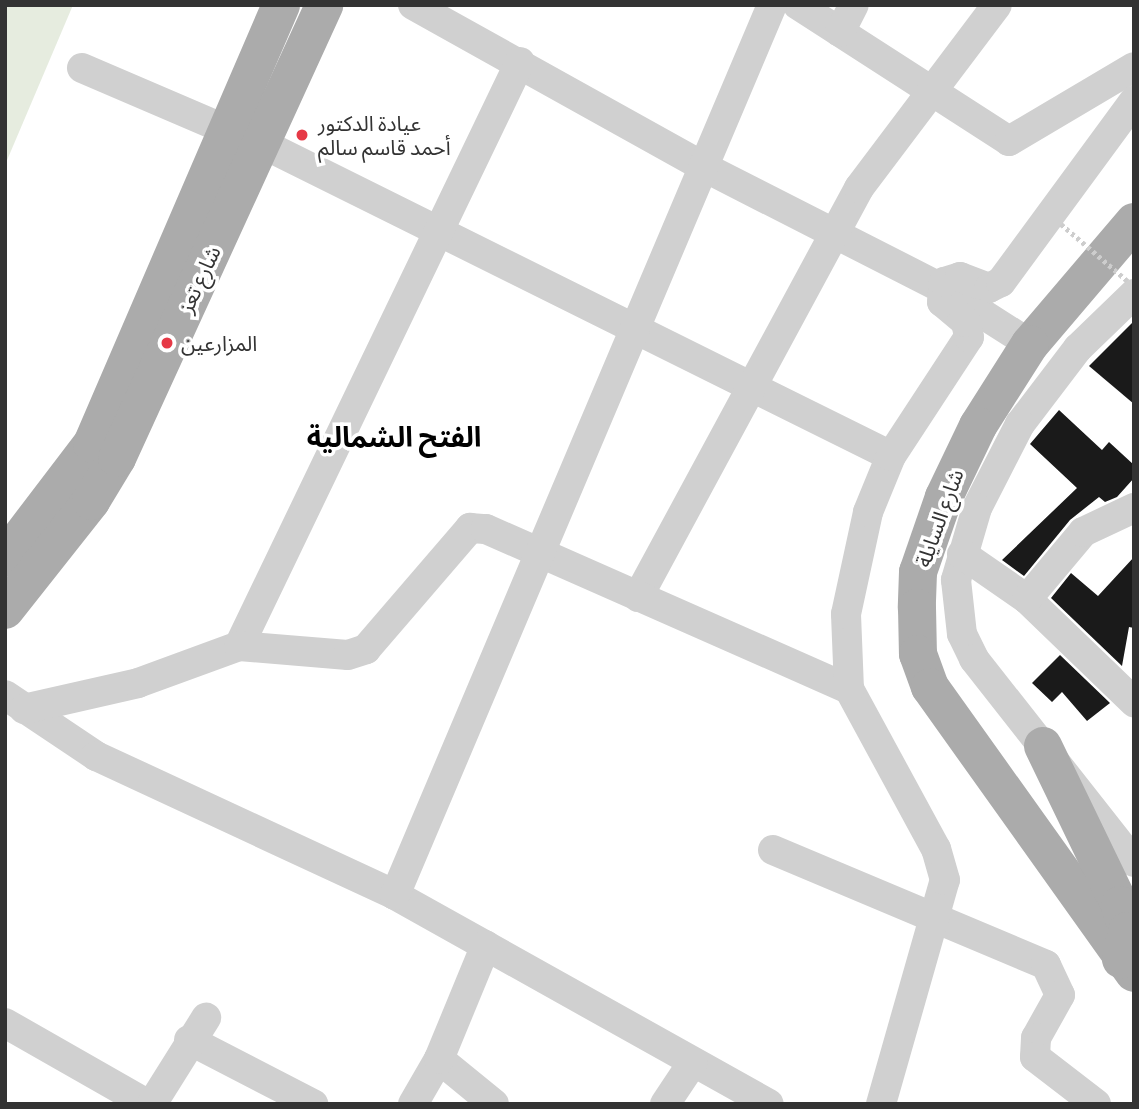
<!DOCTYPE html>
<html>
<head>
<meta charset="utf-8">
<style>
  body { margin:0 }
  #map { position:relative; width:1139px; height:1109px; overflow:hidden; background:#fff; font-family:Manrope,"Noto Sans Arabic",sans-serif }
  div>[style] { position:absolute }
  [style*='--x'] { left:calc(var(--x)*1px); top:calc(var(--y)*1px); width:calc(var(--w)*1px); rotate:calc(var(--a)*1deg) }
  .green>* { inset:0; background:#e6ecdf }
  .building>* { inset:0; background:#1a1a1a }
  .minor>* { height:30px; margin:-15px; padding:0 15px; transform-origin:15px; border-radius:15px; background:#d0d0d0 }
  .major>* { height:38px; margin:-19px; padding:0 19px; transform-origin:19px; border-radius:19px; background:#ababab }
  .path-bridge>* { height:4.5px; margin-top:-2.25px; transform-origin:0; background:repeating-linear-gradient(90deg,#cdcdcd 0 3.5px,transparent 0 7px) }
  .dots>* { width:19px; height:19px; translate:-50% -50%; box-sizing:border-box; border:4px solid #fff; border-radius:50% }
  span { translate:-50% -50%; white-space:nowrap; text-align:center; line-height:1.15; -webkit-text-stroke:7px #fff; paint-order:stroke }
  .poi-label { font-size:21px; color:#333 }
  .left { translate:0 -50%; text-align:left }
  .street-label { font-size:21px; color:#333 }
  .district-label { font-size:28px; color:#000; font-weight:700 }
  .frame { position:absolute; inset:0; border:7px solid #333; pointer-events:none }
</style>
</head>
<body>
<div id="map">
  <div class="green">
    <div style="clip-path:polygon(5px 5px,73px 5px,5px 165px)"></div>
  </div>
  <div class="building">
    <div style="clip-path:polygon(1134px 321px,1134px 404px,1089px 366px)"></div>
    <div style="clip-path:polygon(1059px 410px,1102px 450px,1109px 442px,1134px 465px,1134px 478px,1117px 497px,1105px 502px,1099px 497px,1070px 520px,1024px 576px,1002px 560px,1077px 488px,1030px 444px)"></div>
    <div style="clip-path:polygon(1134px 557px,1134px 628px,1129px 627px,1122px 666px,1051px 598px,1071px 573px,1098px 596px)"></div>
    <div style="clip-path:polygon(1060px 655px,1110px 703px,1087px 721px,1062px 692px,1052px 702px,1032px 683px)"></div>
  </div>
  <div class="minor">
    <div style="--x:413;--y:5;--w:335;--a:29.1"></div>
    <div style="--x:706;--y:168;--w:265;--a:27"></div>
    <div style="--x:942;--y:288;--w:104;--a:32.5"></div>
    <div style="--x:798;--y:5;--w:251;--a:32.8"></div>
    <div style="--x:1009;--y:141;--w:145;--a:-30.6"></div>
    <div style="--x:840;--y:32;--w:30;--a:-63"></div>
    <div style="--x:82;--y:68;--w:158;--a:23.2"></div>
    <div style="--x:261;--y:143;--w:703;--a:26.42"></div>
    <div style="--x:1134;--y:294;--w:78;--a:136"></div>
    <div style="--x:1078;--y:348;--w:96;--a:127.3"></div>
    <div style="--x:1020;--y:424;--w:94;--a:117.1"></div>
    <div style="--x:977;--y:508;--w:75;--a:106.3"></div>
    <div style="--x:956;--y:580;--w:54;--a:83.7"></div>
    <div style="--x:962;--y:634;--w:28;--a:64"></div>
    <div style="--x:974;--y:659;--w:258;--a:51.8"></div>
    <div style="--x:962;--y:554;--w:79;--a:34.7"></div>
    <div style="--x:1027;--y:599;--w:149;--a:43.9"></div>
    <div style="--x:638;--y:597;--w:465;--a:-61.6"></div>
    <div style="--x:859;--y:188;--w:229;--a:-53"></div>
    <div style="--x:1027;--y:599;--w:87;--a:-50.1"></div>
    <div style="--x:1083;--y:532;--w:56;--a:-25.2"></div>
    <div style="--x:239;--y:646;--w:648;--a:-64.3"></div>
    <div style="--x:5;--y:695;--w:110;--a:33.8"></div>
    <div style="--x:96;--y:756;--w:330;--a:24.9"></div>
    <div style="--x:395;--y:895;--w:428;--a:29.2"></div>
    <div style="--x:24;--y:709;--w:117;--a:-12.8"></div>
    <div style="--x:138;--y:683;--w:108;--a:-20.1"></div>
    <div style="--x:239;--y:646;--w:109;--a:4.7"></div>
    <div style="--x:348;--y:655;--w:19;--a:-18"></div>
    <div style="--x:366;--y:649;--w:160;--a:-49.3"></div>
    <div style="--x:470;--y:528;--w:16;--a:4"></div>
    <div style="--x:486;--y:529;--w:397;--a:23.8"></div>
    <div style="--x:773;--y:850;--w:296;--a:22.8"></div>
    <div style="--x:1046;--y:965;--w:33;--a:65"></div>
    <div style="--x:1060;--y:995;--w:49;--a:119.2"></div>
    <div style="--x:1036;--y:1038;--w:19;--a:93"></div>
    <div style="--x:1035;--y:1057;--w:77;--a:37.6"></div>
    <div style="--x:395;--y:895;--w:967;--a:-67.04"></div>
    <div style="--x:5;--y:1023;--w:163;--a:29.7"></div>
    <div style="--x:189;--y:1040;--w:140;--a:27.3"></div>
    <div style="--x:439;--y:1059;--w:71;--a:39.3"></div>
    <div style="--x:152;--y:1104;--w:102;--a:-57.9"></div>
    <div style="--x:413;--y:1104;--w:52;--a:-60"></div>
    <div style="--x:439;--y:1059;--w:123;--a:-67.6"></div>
    <div style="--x:665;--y:1104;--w:50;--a:-56.3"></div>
    <div style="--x:881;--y:1104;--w:233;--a:-74.1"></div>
    <div style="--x:945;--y:880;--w:32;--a:-106"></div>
    <div style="--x:936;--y:849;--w:182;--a:-118.5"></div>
    <div style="--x:849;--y:689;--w:75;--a:-92.3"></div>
    <div style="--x:846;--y:614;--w:104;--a:-77.8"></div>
    <div style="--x:868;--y:512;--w:61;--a:-67.7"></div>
    <div style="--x:891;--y:456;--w:142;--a:-56.8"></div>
    <div style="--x:969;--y:337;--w:15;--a:-101"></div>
    <div style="--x:966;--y:322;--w:31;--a:-140"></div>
    <div style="--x:942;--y:302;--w:20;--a:-84"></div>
    <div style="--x:944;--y:282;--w:17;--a:-17"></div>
    <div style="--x:960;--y:277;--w:31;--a:21"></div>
    <div style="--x:989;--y:288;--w:13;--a:-27"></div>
    <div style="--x:1001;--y:282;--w:225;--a:-53.7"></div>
  </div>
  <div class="major">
    <div style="--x:1134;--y:222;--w:160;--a:130.4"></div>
    <div style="--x:1030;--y:344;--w:97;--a:122.4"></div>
    <div style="--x:978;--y:426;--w:79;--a:115.6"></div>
    <div style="--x:944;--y:497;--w:79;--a:109.1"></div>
    <div style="--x:918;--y:572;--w:36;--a:92"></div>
    <div style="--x:917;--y:608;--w:46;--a:88.8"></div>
    <div style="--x:918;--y:654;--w:35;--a:70"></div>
    <div style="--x:930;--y:687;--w:351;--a:54.5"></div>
    <div style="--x:5;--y:558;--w:143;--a:-52.7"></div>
    <div style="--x:92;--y:444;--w:478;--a:-66.7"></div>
    <div style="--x:5;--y:610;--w:139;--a:-51.7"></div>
    <div style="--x:91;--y:501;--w:50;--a:-58.8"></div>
    <div style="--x:117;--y:458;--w:498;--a:-65.4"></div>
    <div style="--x:1043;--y:746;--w:177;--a:64.2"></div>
    <div style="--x:1120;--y:905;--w:27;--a:75"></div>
    <div style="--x:1127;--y:931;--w:29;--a:102"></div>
  </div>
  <div class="path-bridge">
    <div style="--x:1061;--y:224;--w:91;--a:40.5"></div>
  </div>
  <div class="dots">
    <div style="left:302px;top:135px;background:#e63946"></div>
    <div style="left:167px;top:343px;background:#e63946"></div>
  </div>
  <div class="poi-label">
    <span class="left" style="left:318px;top:135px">عيادة الدكتور<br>أحمد قاسم سالم</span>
    <span class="left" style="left:181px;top:343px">المزارعين</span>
  </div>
  <div class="street-label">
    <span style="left:199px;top:279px;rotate:-65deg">شارع تعز</span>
    <span style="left:939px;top:518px;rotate:-70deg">شارع السايلة</span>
  </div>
  <div class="district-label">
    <span style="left:394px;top:436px">الفتح الشمالية</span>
  </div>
  <div class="frame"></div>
</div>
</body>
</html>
